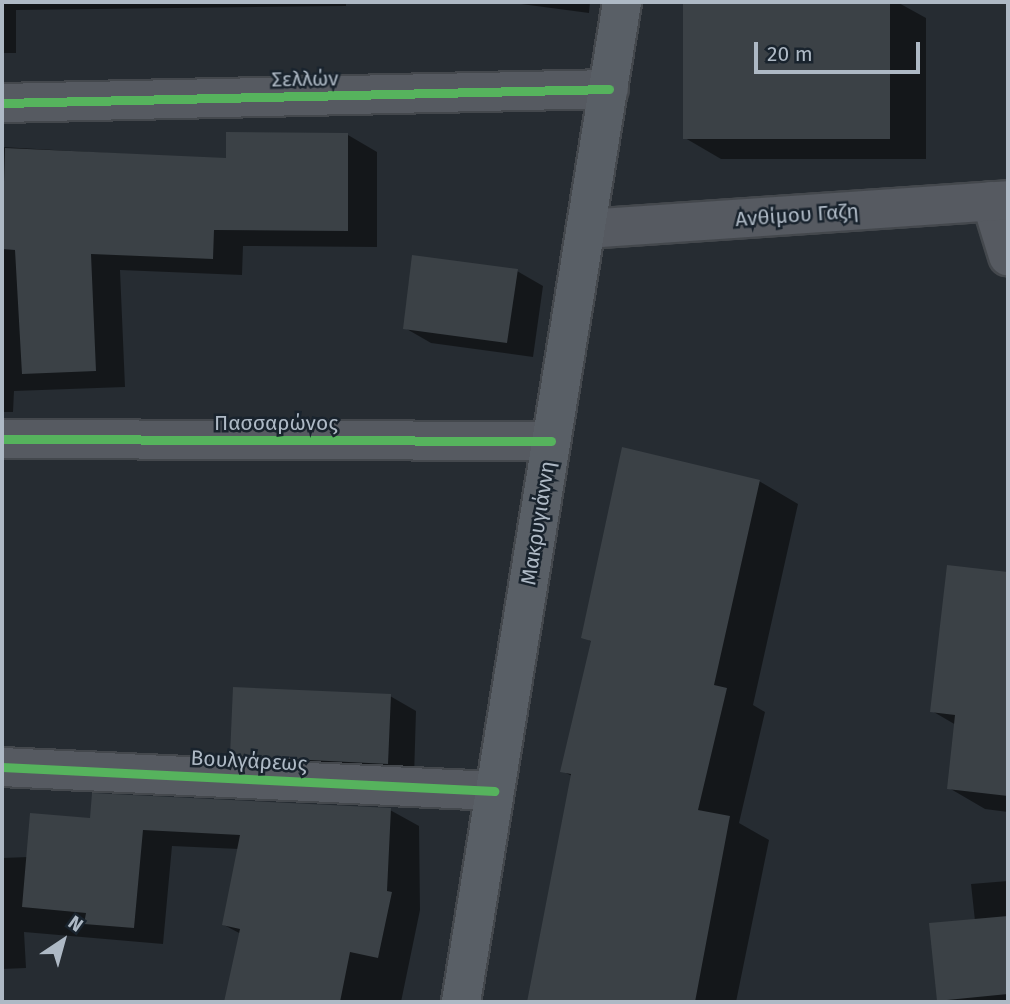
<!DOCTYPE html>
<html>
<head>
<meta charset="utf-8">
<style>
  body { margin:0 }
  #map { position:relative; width:1010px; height:1004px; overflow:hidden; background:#262c32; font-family:"Fira Sans",sans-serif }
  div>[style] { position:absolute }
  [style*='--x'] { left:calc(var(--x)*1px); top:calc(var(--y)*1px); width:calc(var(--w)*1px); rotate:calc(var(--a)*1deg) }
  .shadow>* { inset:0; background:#0007 }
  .building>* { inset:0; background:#3b4146 }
  .roads { filter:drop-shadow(2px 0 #44484d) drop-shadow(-2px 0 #44484d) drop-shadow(0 2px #44484d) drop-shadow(0 -2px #44484d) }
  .street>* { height:38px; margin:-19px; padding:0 19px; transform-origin:19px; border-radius:19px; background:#565a61 }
  .secondary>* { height:38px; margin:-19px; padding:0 19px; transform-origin:19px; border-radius:19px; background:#595f66 }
  .cycleway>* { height:9px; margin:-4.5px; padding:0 4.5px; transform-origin:4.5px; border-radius:4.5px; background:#56b35d }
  span { translate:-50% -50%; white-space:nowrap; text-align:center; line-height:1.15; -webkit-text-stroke:5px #19232d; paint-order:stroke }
  .street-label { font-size:21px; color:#aeb9c5 }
  .frame { position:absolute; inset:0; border:4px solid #aeb9c5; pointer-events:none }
  .north { position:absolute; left:28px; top:906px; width:70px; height:70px; -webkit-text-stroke:5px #19232d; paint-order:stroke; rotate:36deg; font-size:19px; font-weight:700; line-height:28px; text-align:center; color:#aeb9c5 }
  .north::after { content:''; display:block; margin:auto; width:24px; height:32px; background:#aeb9c5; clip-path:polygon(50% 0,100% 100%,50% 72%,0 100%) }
  .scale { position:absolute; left:754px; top:42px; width:166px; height:32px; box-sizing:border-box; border:4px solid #aeb9c5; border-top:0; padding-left:9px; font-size:21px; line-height:24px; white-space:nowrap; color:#aeb9c5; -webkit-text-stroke:5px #19232d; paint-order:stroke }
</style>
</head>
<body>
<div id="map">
  <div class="shadow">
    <div style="clip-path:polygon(2px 2px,346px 2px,346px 6px,16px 10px,16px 53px,2px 53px)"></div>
    <div style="clip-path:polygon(506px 2px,590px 2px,589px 13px)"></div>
    <div style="clip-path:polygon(685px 2px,897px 2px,926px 18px,926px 159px,721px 159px,685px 138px)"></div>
    <div style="clip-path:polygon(348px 135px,377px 152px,377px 247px,243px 246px,242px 275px,120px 270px,125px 387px,14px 391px,13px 412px,2px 412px,2px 147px,228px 160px)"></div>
    <div style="clip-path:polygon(517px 271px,543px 286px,533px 357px,431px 343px,405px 328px)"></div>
    <div style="clip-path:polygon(759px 481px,798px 504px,753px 705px,765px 712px,739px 823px,769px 840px,736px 1002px,529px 1002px,572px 776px,562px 771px,592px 642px,583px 637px)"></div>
    <div style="clip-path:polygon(948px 567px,1008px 574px,1008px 812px,985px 809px,949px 788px,956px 725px,932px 711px)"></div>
    <div style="clip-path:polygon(390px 696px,416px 711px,414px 778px,258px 770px,232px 755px)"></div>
    <div style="clip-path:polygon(390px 810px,419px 826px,420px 910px,401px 1002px,226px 1002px,241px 934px,224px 925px,239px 849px,172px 846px,163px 944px,24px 932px,26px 968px,2px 969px,2px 858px,28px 857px,92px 820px)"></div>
    <div style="clip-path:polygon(1008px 881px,1008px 1002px,943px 1002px,939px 1000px,975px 921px,971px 884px)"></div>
  </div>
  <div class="building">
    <div style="clip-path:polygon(683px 2px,890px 2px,890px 139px,683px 139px)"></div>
    <div style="clip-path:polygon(226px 132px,348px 133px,348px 231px,214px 230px,213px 259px,91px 254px,96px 371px,22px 374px,15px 250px,2px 249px,5px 148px,226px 158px)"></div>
    <div style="clip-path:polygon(412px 255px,518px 269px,507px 343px,403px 329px)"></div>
    <div style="clip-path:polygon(622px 447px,760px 480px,714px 685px,727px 688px,698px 810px,730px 816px,695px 1002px,527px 1002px,571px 774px,560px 772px,591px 641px,581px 638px)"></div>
    <div style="clip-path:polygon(947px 565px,1008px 572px,1008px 796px,947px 789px,955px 715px,930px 712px)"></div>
    <div style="clip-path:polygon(233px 687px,391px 694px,388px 764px,230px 756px)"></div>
    <div style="clip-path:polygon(92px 793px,391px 808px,387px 891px,392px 892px,378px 958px,350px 952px,340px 1002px,224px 1002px,240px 929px,222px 925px,240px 835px,143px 830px,134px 928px,84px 924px,86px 913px,22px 907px,30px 813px,90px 818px)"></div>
    <div style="clip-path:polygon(1008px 916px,1008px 994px,937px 1001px,929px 923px)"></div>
  </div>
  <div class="roads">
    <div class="street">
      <div style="--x:2;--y:103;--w:607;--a:-1.32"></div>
      <div style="--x:991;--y:201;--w:58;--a:72.8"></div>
      <div style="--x:586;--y:229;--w:423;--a:-3.9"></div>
      <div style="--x:2;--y:439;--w:549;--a:0.21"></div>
      <div style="--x:2;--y:767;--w:493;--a:2.8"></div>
    </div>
    <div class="secondary">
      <div style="--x:461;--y:1002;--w:1013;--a:-80.85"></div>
    </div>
  </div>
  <div class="cycleway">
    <div style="--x:2;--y:103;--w:607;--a:-1.32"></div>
    <div style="--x:2;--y:439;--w:549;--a:0.21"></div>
    <div style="--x:2;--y:767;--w:493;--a:2.8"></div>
  </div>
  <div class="street-label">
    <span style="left:305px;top:79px;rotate:-1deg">Σελλών</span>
    <span style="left:797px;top:215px;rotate:-4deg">Ανθίμου Γαζη</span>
    <span style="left:276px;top:423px">Πασσαρώνος</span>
    <span style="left:538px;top:523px;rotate:-81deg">Μακρυγιάννη</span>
    <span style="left:249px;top:761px;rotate:3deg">Βουλγάρεως</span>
  </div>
  <div class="frame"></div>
  <div class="north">N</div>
  <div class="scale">20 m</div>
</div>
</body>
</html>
